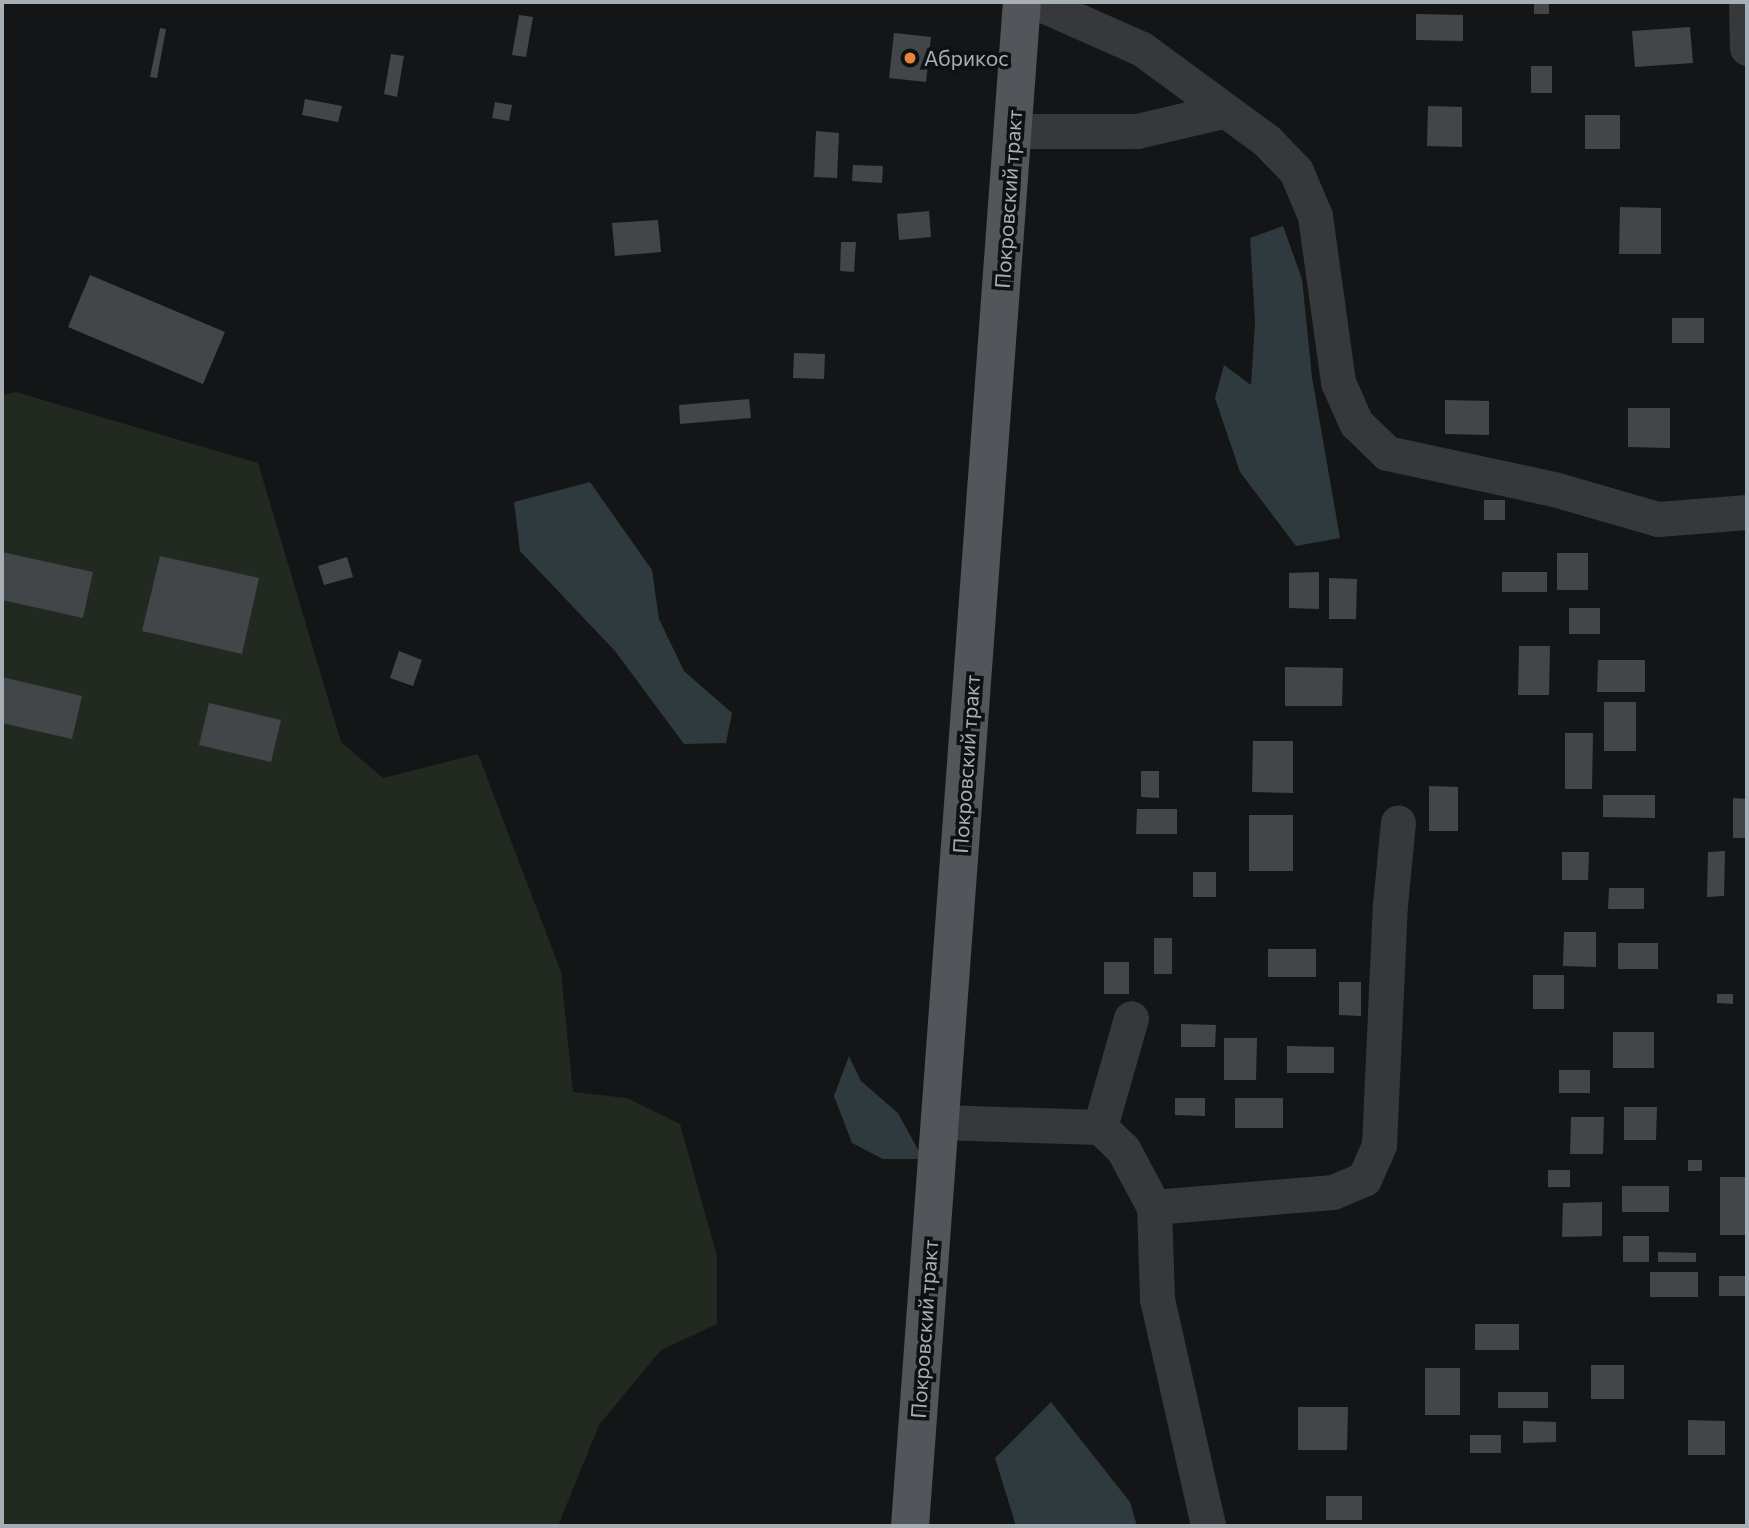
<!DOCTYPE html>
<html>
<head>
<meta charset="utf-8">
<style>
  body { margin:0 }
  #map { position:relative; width:1749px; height:1528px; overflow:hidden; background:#141516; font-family:Commissioner,sans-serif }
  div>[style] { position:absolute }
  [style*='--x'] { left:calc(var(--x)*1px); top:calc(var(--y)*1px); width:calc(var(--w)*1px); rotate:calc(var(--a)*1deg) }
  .green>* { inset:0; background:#212921 }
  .water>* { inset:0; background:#2e3a3e }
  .building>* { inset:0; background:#434649 }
  .minor>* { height:35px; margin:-17.5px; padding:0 17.5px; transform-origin:17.5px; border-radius:17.5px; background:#36383b }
  .major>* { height:38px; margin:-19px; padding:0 19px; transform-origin:19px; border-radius:19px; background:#52555a }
  .dots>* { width:19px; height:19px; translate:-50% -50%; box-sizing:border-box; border:4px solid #0f1011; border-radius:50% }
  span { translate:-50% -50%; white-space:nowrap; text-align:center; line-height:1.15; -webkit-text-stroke:7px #0f1011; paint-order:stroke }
  .poi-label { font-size:21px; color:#a7afb6 }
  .left { translate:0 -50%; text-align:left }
  .street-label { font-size:21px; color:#a7afb6 }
  .frame { position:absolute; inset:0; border:4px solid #a7afb6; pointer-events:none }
</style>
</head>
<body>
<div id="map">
  <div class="green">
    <div style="clip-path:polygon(16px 392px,258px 463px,341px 742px,383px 778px,478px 754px,561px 972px,573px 1092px,627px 1098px,680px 1124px,717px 1256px,717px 1324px,661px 1350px,599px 1425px,558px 1526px,2px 1526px,2px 395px)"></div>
  </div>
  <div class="water">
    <div style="clip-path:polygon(1283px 226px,1302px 279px,1312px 377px,1340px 538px,1296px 546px,1240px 472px,1215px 398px,1224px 365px,1251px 385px,1255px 321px,1250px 238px)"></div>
    <div style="clip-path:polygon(590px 482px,652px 570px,659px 619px,684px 671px,732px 713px,726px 743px,684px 744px,615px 651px,520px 551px,514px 502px)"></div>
    <div style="clip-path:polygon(849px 1056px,861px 1081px,898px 1113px,923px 1159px,883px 1159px,852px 1143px,834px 1096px)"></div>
    <div style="clip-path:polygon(1051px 1402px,1130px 1502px,1137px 1526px,1016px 1526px,995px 1458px)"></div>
  </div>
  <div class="building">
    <div style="clip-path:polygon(1534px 2px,1549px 2px,1549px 14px,1534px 14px)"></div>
    <div style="clip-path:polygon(1416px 14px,1463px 15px,1463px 41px,1416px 40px)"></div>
    <div style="clip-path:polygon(519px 15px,533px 17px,526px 57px,512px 55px)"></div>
    <div style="clip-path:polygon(1690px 27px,1693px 63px,1635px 67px,1632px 31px)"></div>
    <div style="clip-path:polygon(160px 28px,166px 29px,157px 78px,150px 77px)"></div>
    <div style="clip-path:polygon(894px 33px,931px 37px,926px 82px,889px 78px)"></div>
    <div style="clip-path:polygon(391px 54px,404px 56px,397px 97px,384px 94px)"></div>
    <div style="clip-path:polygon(1531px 66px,1552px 66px,1552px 93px,1531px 93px)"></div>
    <div style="clip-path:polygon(305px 99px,342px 106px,338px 122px,302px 115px)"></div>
    <div style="clip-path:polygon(495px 102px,512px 105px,509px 121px,492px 118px)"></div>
    <div style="clip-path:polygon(1428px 106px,1462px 107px,1462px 147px,1427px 146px)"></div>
    <div style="clip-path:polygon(1585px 115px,1620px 115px,1620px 149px,1585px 149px)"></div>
    <div style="clip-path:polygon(816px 131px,839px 133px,837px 178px,814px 177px)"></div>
    <div style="clip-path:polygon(853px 165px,883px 166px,882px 183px,852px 181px)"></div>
    <div style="clip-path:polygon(1620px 207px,1661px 208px,1661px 254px,1619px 254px)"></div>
    <div style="clip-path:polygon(929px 211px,931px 237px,899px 240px,897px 214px)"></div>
    <div style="clip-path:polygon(658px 220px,661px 252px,615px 256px,612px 223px)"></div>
    <div style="clip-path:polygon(841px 242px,856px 242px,854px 272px,840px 271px)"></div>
    <div style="clip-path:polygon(90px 275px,225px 332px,203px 384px,68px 327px)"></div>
    <div style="clip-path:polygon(1672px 318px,1704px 318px,1704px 343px,1672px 343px)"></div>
    <div style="clip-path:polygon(794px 353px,825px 354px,824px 379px,793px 378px)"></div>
    <div style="clip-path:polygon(749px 399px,751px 418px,680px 424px,679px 405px)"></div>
    <div style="clip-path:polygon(1445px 400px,1489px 401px,1489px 435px,1445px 434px)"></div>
    <div style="clip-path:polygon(1628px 408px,1670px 408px,1670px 448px,1628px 447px)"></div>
    <div style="clip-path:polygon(1484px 500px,1505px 500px,1505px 520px,1484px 520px)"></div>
    <div style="clip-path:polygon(2px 552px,93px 572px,83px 618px,2px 600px)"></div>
    <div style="clip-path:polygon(1557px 553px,1588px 553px,1588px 590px,1557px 590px)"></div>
    <div style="clip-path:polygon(160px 556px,259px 578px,242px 654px,142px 631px)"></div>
    <div style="clip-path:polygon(347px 557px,353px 577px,324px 585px,318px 566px)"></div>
    <div style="clip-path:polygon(1319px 572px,1319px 609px,1289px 608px,1289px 573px)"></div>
    <div style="clip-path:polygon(1502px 572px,1547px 572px,1547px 592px,1502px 592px)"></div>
    <div style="clip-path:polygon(1329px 578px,1357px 579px,1356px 619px,1329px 619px)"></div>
    <div style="clip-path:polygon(1569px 608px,1600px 608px,1600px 634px,1569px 634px)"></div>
    <div style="clip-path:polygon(1519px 646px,1550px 646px,1549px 695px,1518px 695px)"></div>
    <div style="clip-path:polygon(399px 651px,422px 660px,413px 686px,390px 678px)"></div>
    <div style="clip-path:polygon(1598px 660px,1645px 660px,1645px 692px,1597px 692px)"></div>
    <div style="clip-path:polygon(1285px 667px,1343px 668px,1342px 706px,1285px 706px)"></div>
    <div style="clip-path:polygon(2px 677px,82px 696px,72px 739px,2px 723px)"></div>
    <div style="clip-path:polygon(1604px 702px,1636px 702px,1636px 751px,1604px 751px)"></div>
    <div style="clip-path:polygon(209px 703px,281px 720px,271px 762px,199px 745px)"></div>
    <div style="clip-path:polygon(1565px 733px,1593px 733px,1592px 789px,1565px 789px)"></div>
    <div style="clip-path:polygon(1253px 741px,1293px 741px,1293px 793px,1252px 792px)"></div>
    <div style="clip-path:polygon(1141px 771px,1159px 771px,1159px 798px,1141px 797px)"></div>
    <div style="clip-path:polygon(1429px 786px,1458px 787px,1458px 831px,1429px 831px)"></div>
    <div style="clip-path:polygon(1603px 795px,1655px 795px,1655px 818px,1603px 817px)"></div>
    <div style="clip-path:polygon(1733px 798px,1747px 799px,1747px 838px,1733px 838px)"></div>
    <div style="clip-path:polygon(1137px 809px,1177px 809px,1177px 834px,1136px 834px)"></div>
    <div style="clip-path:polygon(1249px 815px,1293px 815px,1293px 871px,1249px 871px)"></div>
    <div style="clip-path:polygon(1725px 851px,1724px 896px,1707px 897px,1708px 852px)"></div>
    <div style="clip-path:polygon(1562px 852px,1589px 852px,1588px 880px,1562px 880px)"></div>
    <div style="clip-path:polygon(1193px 872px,1216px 872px,1216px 897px,1193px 897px)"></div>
    <div style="clip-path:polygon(1609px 888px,1644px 888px,1644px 909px,1608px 909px)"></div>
    <div style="clip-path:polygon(1564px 932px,1596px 932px,1596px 967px,1563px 966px)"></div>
    <div style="clip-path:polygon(1154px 938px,1172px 938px,1172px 974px,1154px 974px)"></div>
    <div style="clip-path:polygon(1618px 943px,1658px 943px,1658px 969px,1618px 969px)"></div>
    <div style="clip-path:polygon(1268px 949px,1316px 949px,1316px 977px,1268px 977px)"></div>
    <div style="clip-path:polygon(1104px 962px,1129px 962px,1129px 994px,1104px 994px)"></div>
    <div style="clip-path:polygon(1533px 975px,1564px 975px,1564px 1009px,1533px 1009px)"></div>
    <div style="clip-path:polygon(1339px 982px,1361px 982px,1361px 1016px,1339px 1015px)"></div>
    <div style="clip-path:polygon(1717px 994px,1733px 994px,1733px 1004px,1717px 1003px)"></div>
    <div style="clip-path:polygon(1181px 1024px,1216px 1025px,1215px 1047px,1181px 1047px)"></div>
    <div style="clip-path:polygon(1613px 1032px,1654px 1032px,1654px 1068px,1613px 1068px)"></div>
    <div style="clip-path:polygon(1224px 1038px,1257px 1038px,1256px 1080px,1224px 1080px)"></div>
    <div style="clip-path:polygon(1287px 1046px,1334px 1047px,1334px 1073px,1287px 1073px)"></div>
    <div style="clip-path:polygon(1559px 1070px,1590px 1070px,1590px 1093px,1559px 1093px)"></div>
    <div style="clip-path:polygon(1175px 1098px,1205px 1098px,1205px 1116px,1175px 1115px)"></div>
    <div style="clip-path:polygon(1235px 1098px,1283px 1098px,1283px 1128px,1235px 1128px)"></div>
    <div style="clip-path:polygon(1624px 1107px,1657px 1107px,1656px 1140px,1624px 1140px)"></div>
    <div style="clip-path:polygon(1571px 1117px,1604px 1117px,1603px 1154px,1570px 1154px)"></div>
    <div style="clip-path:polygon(1688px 1160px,1702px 1160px,1702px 1171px,1688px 1171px)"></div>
    <div style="clip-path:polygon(1548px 1170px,1570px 1170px,1570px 1187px,1548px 1187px)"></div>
    <div style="clip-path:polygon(1720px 1177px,1747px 1177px,1747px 1235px,1720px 1235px)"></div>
    <div style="clip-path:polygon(1622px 1186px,1669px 1186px,1669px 1212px,1622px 1212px)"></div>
    <div style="clip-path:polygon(1602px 1202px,1602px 1236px,1562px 1237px,1563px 1203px)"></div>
    <div style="clip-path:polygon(1623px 1236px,1649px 1236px,1649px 1262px,1623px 1262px)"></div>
    <div style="clip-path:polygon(1658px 1252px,1696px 1253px,1696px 1262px,1658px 1262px)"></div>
    <div style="clip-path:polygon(1650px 1272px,1698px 1272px,1698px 1297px,1650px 1297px)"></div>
    <div style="clip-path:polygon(1719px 1276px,1747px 1276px,1747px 1296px,1719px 1296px)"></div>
    <div style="clip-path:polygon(1475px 1324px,1519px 1324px,1519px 1350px,1475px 1350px)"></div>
    <div style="clip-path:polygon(1591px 1365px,1624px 1365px,1624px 1399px,1591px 1399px)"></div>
    <div style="clip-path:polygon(1425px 1368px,1460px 1368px,1460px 1415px,1425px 1415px)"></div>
    <div style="clip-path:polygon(1498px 1392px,1548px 1392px,1548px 1408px,1498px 1408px)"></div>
    <div style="clip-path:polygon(1298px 1407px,1348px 1407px,1347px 1450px,1298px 1450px)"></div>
    <div style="clip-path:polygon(1688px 1420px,1725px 1421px,1725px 1455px,1688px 1455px)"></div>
    <div style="clip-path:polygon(1523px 1421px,1556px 1422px,1556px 1442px,1523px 1443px)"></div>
    <div style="clip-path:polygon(1470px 1435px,1501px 1435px,1501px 1453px,1470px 1453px)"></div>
    <div style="clip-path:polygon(1326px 1496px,1362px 1496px,1362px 1520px,1326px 1520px)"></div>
  </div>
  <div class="minor">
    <div style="--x:1036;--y:2;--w:116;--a:23.9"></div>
    <div style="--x:1142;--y:49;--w:154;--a:36.3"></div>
    <div style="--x:1266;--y:140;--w:43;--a:45.9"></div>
    <div style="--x:1296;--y:171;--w:49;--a:67.1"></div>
    <div style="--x:1315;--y:216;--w:168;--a:82.1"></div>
    <div style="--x:1338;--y:382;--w:45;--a:66.3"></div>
    <div style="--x:1356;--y:423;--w:43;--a:44.1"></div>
    <div style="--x:1387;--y:453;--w:171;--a:12.2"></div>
    <div style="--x:1554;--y:489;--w:108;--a:16.1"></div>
    <div style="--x:1658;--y:519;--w:89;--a:-4.5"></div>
    <div style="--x:1746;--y:2;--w:46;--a:88.8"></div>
    <div style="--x:1014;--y:131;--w:123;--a:0"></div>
    <div style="--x:1137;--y:131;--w:87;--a:-13.2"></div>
    <div style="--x:940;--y:1122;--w:160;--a:1.8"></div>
    <div style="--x:1100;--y:1127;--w:32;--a:44"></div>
    <div style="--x:1123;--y:1149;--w:66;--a:61.9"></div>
    <div style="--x:1154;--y:1207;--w:92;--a:88.1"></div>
    <div style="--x:1157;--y:1299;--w:233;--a:77.3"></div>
    <div style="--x:1100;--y:1127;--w:113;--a:-74.1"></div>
    <div style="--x:1154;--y:1207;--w:180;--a:-4.8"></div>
    <div style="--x:1333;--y:1192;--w:34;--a:-23"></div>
    <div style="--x:1364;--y:1179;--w:37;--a:-66"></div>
    <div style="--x:1379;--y:1145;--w:240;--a:-87.4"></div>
    <div style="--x:1390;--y:905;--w:83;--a:-84.5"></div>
  </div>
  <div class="major">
    <div style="--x:910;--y:1526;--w:1528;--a:-85.8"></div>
  </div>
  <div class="dots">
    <div style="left:910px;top:58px;background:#e8833b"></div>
  </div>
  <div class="poi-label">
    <span class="left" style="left:924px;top:58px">Абрикос</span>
  </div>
  <div class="street-label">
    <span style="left:1008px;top:199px;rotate:-86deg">Покровский тракт</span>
    <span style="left:966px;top:764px;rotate:-86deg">Покровский тракт</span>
    <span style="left:924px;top:1329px;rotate:-86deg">Покровский тракт</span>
  </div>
  <div class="frame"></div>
</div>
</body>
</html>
